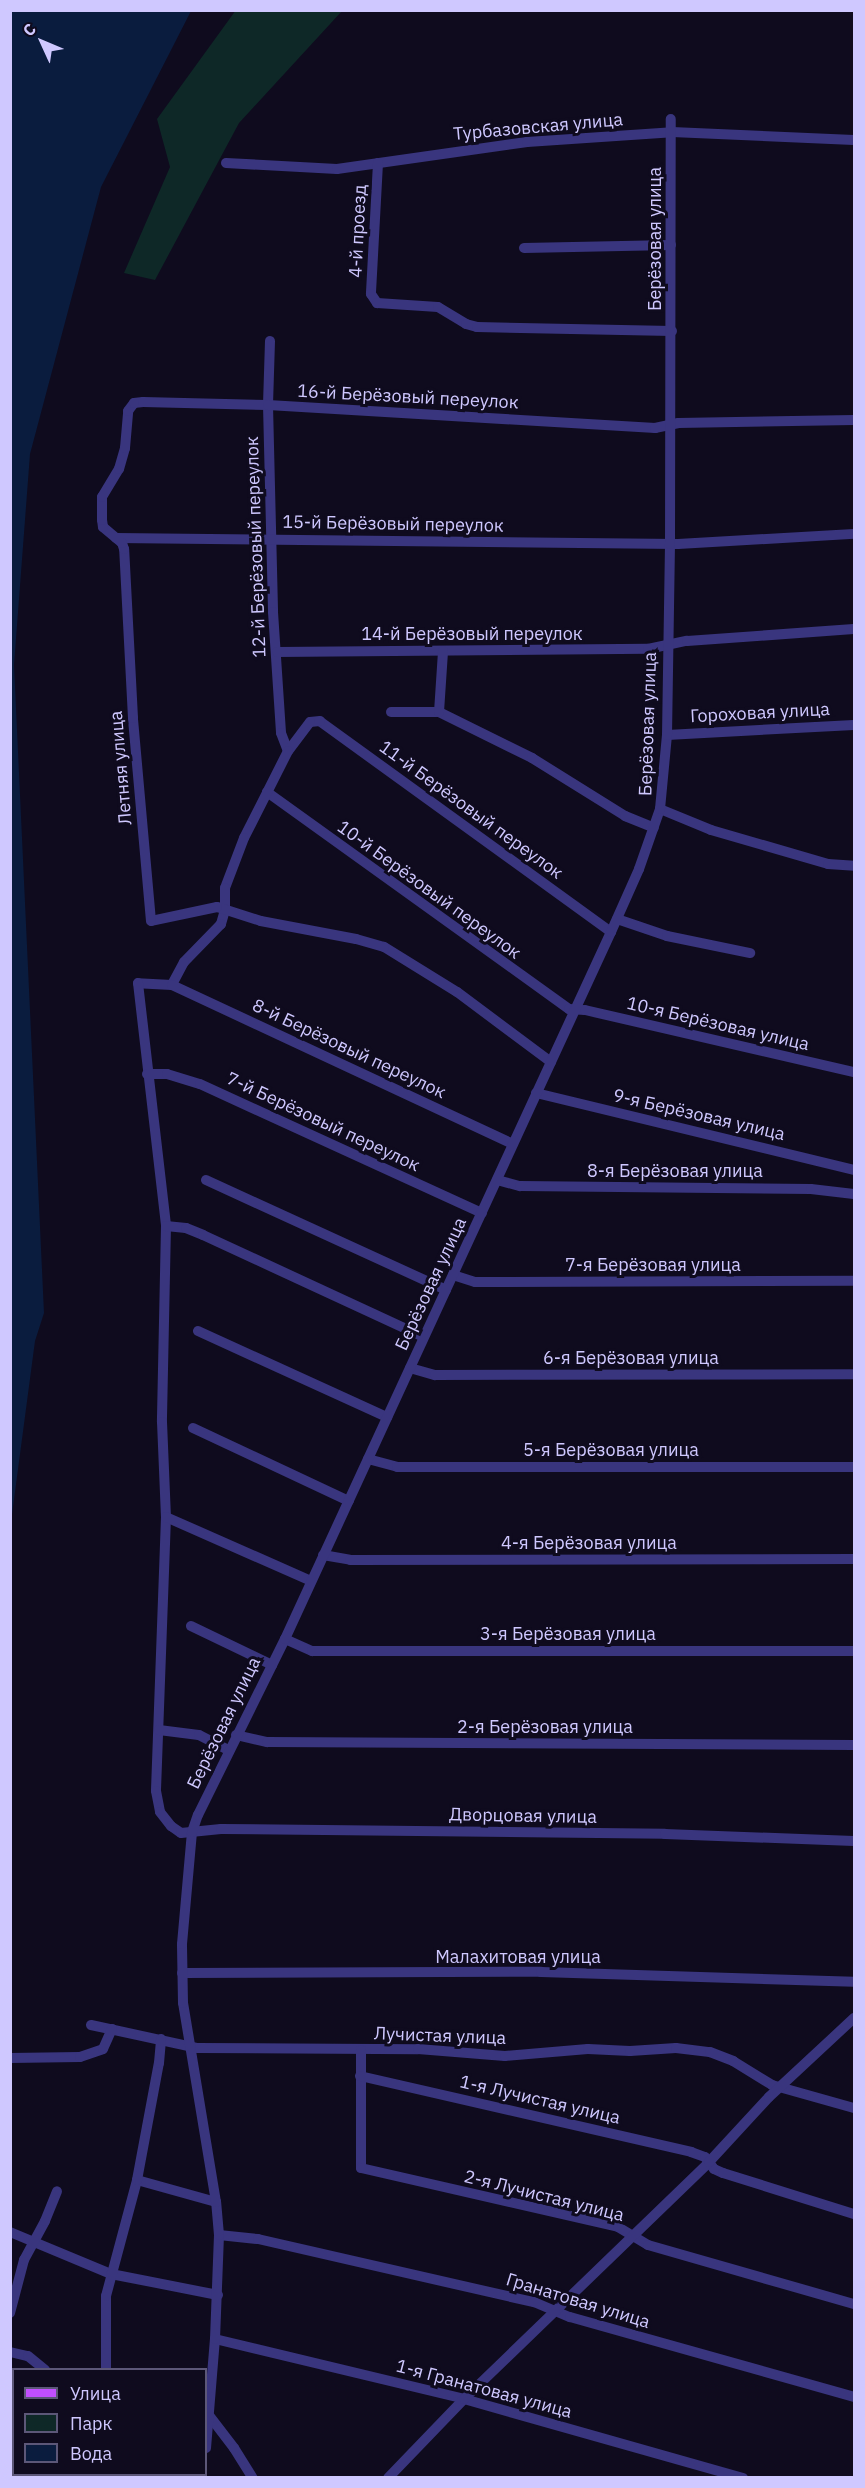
<!DOCTYPE html>
<html>
<head>
<meta charset="utf-8">
<style>
  body { margin:0 }
  #map { position:relative; width:865px; height:2488px; overflow:hidden; background:#0f0b1e; font-family:"IBM Plex Sans",sans-serif }
  div>[style] { position:absolute }
  [style*='--x'] { left:calc(var(--x)*1px); top:calc(var(--y)*1px); width:calc(var(--w)*1px); rotate:calc(var(--a)*1deg) }
  .green>* { inset:0; background:#0e2827 }
  .water>* { inset:0; background:#0a1c3e }
  .street>* { height:10px; margin:-5px; padding:0 5px; transform-origin:5px; border-radius:5px; background:#39357e }
  .primary>* { height:15px; margin:-7.5px; padding:0 7.5px; transform-origin:7.5px; border-radius:7.5px; background:#c14fff }
  span { translate:-50% -50%; white-space:nowrap; text-align:center; line-height:1.15; -webkit-text-stroke:6px #0f0b1e; paint-order:stroke }
  .street-label { font-size:18px; color:#cfc8ff }
  .frame { position:absolute; inset:0; border:12px solid #cfc8ff; pointer-events:none }
  .legend { position:absolute; left:12px; top:2368px; width:195px; height:108px; box-sizing:border-box; background:#0f0b1e; border:2px solid #5c5778; margin:0; padding:8px 10px; list-style:none; font-size:18px; color:#cfc8ff }
  .legend li { display:flex; align-items:center; gap:12px; height:30px }
  .legend b { width:30px; border:2px solid #5c5778 }
  .north { position:absolute; left:12px; top:12px; width:60px; height:60px; -webkit-text-stroke:4px #0f0b1e; paint-order:stroke; rotate:314deg; font-size:16px; font-weight:700; line-height:24px; text-align:center; color:#cfc8ff }
  .north::after { content:''; display:block; margin:auto; width:21px; height:27px; background:#cfc8ff; clip-path:polygon(50% 0,100% 100%,50% 72%,0 100%) }
</style>
</head>
<body>
<div id="map">
  <div class="green">
    <div style="clip-path:polygon(236px 10px,342px 11px,239px 123px,155px 280px,124px 273px,170px 167px,157px 119px)"></div>
  </div>
  <div class="water">
    <div style="clip-path:polygon(11px 10px,191px 11px,101px 187px,30px 454px,14px 665px,44px 1313px,35px 1341px,11px 1522px)"></div>
  </div>
  <div class="street">
    <div style="--x:226;--y:163;--w:111;--a:3.1"></div>
    <div style="--x:337;--y:169;--w:192;--a:-8.1"></div>
    <div style="--x:527;--y:142;--w:145;--a:-3.9"></div>
    <div style="--x:672;--y:132;--w:182;--a:2.5"></div>
    <div style="--x:378;--y:163;--w:131;--a:93.1"></div>
    <div style="--x:371;--y:294;--w:11;--a:56"></div>
    <div style="--x:377;--y:303;--w:61;--a:3.8"></div>
    <div style="--x:438;--y:307;--w:33;--a:31"></div>
    <div style="--x:466;--y:324;--w:11;--a:15"></div>
    <div style="--x:477;--y:327;--w:195;--a:1.2"></div>
    <div style="--x:524;--y:248;--w:147;--a:-1.2"></div>
    <div style="--x:270;--y:341;--w:64;--a:91.8"></div>
    <div style="--x:268;--y:405;--w:207;--a:88.6"></div>
    <div style="--x:273;--y:612;--w:121;--a:86.2"></div>
    <div style="--x:281;--y:733;--w:19;--a:69"></div>
    <div style="--x:116;--y:538;--w:562;--a:0.61"></div>
    <div style="--x:678;--y:544;--w:176;--a:-3.3"></div>
    <div style="--x:277;--y:652;--w:371;--a:-0.5"></div>
    <div style="--x:648;--y:649;--w:40;--a:-12"></div>
    <div style="--x:687;--y:641;--w:167;--a:-4.1"></div>
    <div style="--x:391;--y:712;--w:48;--a:0"></div>
    <div style="--x:439;--y:712;--w:104;--a:26.3"></div>
    <div style="--x:532;--y:758;--w:110;--a:31.9"></div>
    <div style="--x:625;--y:816;--w:31;--a:22"></div>
    <div style="--x:439;--y:712;--w:61;--a:-86.2"></div>
    <div style="--x:667;--y:735;--w:187;--a:-3.1"></div>
    <div style="--x:267;--y:792;--w:372;--a:35.7"></div>
    <div style="--x:569;--y:1009;--w:16;--a:4"></div>
    <div style="--x:585;--y:1010;--w:276;--a:13"></div>
    <div style="--x:660;--y:809;--w:55;--a:22.4"></div>
    <div style="--x:711;--y:830;--w:122;--a:16.2"></div>
    <div style="--x:828;--y:864;--w:26;--a:4"></div>
    <div style="--x:617;--y:919;--w:53;--a:18.8"></div>
    <div style="--x:667;--y:936;--w:85;--a:11.6"></div>
    <div style="--x:611;--y:932;--w:359;--a:-144.1"></div>
    <div style="--x:320;--y:721;--w:10;--a:174"></div>
    <div style="--x:310;--y:722;--w:36;--a:127"></div>
    <div style="--x:288;--y:751;--w:97;--a:116.8"></div>
    <div style="--x:244;--y:838;--w:53;--a:110.8"></div>
    <div style="--x:225;--y:888;--w:22;--a:90"></div>
    <div style="--x:225;--y:910;--w:15;--a:106"></div>
    <div style="--x:221;--y:924;--w:53;--a:134.2"></div>
    <div style="--x:184;--y:962;--w:26;--a:118"></div>
    <div style="--x:172;--y:985;--w:34;--a:-177"></div>
    <div style="--x:138;--y:983;--w:245;--a:83.4"></div>
    <div style="--x:166;--y:1226;--w:196;--a:91.2"></div>
    <div style="--x:162;--y:1422;--w:95;--a:87.6"></div>
    <div style="--x:166;--y:1517;--w:274;--a:92.1"></div>
    <div style="--x:156;--y:1791;--w:21;--a:79"></div>
    <div style="--x:160;--y:1812;--w:18;--a:52"></div>
    <div style="--x:171;--y:1826;--w:12;--a:35"></div>
    <div style="--x:181;--y:1833;--w:40;--a:-5.7"></div>
    <div style="--x:221;--y:1829;--w:444;--a:0.6"></div>
    <div style="--x:665;--y:1834;--w:189;--a:2.1"></div>
    <div style="--x:172;--y:985;--w:376;--a:25"></div>
    <div style="--x:551;--y:1062;--w:117;--a:-143.3"></div>
    <div style="--x:457;--y:992;--w:86;--a:-148.3"></div>
    <div style="--x:384;--y:947;--w:29;--a:-164"></div>
    <div style="--x:356;--y:939;--w:97;--a:-169.3"></div>
    <div style="--x:261;--y:921;--w:46;--a:-162.3"></div>
    <div style="--x:217;--y:907;--w:67;--a:168"></div>
    <div style="--x:151;--y:921;--w:204;--a:-95.1"></div>
    <div style="--x:133;--y:718;--w:169;--a:-93"></div>
    <div style="--x:124;--y:549;--w:6;--a:-108"></div>
    <div style="--x:122;--y:543;--w:25;--a:-140"></div>
    <div style="--x:103;--y:527;--w:7;--a:-98"></div>
    <div style="--x:102;--y:520;--w:23;--a:-90"></div>
    <div style="--x:102;--y:497;--w:33;--a:-59"></div>
    <div style="--x:119;--y:469;--w:22;--a:-74"></div>
    <div style="--x:125;--y:448;--w:37;--a:-85"></div>
    <div style="--x:128;--y:411;--w:10;--a:-53"></div>
    <div style="--x:134;--y:403;--w:9;--a:-6"></div>
    <div style="--x:143;--y:402;--w:125;--a:1.4"></div>
    <div style="--x:268;--y:405;--w:388;--a:3.4"></div>
    <div style="--x:655;--y:428;--w:24;--a:-12"></div>
    <div style="--x:678;--y:423;--w:176;--a:-1"></div>
    <div style="--x:147;--y:1074;--w:20;--a:0"></div>
    <div style="--x:167;--y:1074;--w:34;--a:17"></div>
    <div style="--x:200;--y:1084;--w:310;--a:24.6"></div>
    <div style="--x:536;--y:1093;--w:327;--a:13.6"></div>
    <div style="--x:206;--y:1180;--w:264;--a:24.6"></div>
    <div style="--x:497;--y:1180;--w:24;--a:15"></div>
    <div style="--x:520;--y:1186;--w:291;--a:0.6"></div>
    <div style="--x:811;--y:1189;--w:43;--a:6.6"></div>
    <div style="--x:166;--y:1226;--w:20;--a:6"></div>
    <div style="--x:186;--y:1228;--w:18;--a:22"></div>
    <div style="--x:203;--y:1235;--w:243;--a:24.8"></div>
    <div style="--x:453;--y:1275;--w:23;--a:18"></div>
    <div style="--x:475;--y:1282;--w:379;--a:-0.2"></div>
    <div style="--x:198;--y:1331;--w:208;--a:24.5"></div>
    <div style="--x:410;--y:1368;--w:26;--a:16"></div>
    <div style="--x:435;--y:1375;--w:419;--a:-0.1"></div>
    <div style="--x:193;--y:1428;--w:172;--a:25.1"></div>
    <div style="--x:368;--y:1459;--w:30;--a:15"></div>
    <div style="--x:397;--y:1467;--w:457;--a:0"></div>
    <div style="--x:166;--y:1517;--w:158;--a:23.8"></div>
    <div style="--x:323;--y:1555;--w:27;--a:10"></div>
    <div style="--x:350;--y:1560;--w:504;--a:-0.11"></div>
    <div style="--x:191;--y:1626;--w:90;--a:25.7"></div>
    <div style="--x:285;--y:1639;--w:30;--a:24"></div>
    <div style="--x:312;--y:1651;--w:542;--a:0"></div>
    <div style="--x:159;--y:1730;--w:40;--a:7.1"></div>
    <div style="--x:199;--y:1735;--w:34;--a:27"></div>
    <div style="--x:236;--y:1735;--w:32;--a:13"></div>
    <div style="--x:267;--y:1742;--w:587;--a:0.29"></div>
    <div style="--x:182;--y:1973;--w:359;--a:-0.2"></div>
    <div style="--x:541;--y:1972;--w:313;--a:1.8"></div>
    <div style="--x:91;--y:2025;--w:108;--a:12.2"></div>
    <div style="--x:197;--y:2048;--w:221;--a:0.3"></div>
    <div style="--x:418;--y:2049;--w:87;--a:4.6"></div>
    <div style="--x:505;--y:2056;--w:83;--a:-4.8"></div>
    <div style="--x:588;--y:2049;--w:42;--a:2.7"></div>
    <div style="--x:630;--y:2051;--w:46;--a:-3.7"></div>
    <div style="--x:676;--y:2048;--w:34;--a:7"></div>
    <div style="--x:710;--y:2052;--w:25;--a:21"></div>
    <div style="--x:733;--y:2061;--w:46;--a:31.6"></div>
    <div style="--x:772;--y:2085;--w:85;--a:15.7"></div>
    <div style="--x:361;--y:2050;--w:118;--a:90"></div>
    <div style="--x:361;--y:2168;--w:264;--a:12.9"></div>
    <div style="--x:618;--y:2227;--w:35;--a:31"></div>
    <div style="--x:648;--y:2245;--w:214;--a:16"></div>
    <div style="--x:10;--y:2058;--w:70;--a:-0.8"></div>
    <div style="--x:80;--y:2057;--w:24;--a:-19"></div>
    <div style="--x:103;--y:2049;--w:22;--a:-66"></div>
    <div style="--x:360;--y:2076;--w:340;--a:12.9"></div>
    <div style="--x:691;--y:2152;--w:15;--a:20"></div>
    <div style="--x:705;--y:2157;--w:15;--a:53"></div>
    <div style="--x:714;--y:2169;--w:10;--a:24"></div>
    <div style="--x:723;--y:2173;--w:137;--a:17.4"></div>
    <div style="--x:137;--y:2180;--w:82;--a:15.6"></div>
    <div style="--x:10;--y:2232;--w:109;--a:22.6"></div>
    <div style="--x:111;--y:2274;--w:109;--a:11.1"></div>
    <div style="--x:219;--y:2235;--w:39;--a:6"></div>
    <div style="--x:258;--y:2239;--w:283;--a:12.9"></div>
    <div style="--x:534;--y:2302;--w:39;--a:23"></div>
    <div style="--x:570;--y:2317;--w:295;--a:15.7"></div>
    <div style="--x:10;--y:2313;--w:55;--a:-75.2"></div>
    <div style="--x:24;--y:2260;--w:44;--a:-61.7"></div>
    <div style="--x:45;--y:2221;--w:32;--a:-68"></div>
    <div style="--x:215;--y:2339;--w:256;--a:13.5"></div>
    <div style="--x:464;--y:2399;--w:290;--a:15.8"></div>
    <div style="--x:10;--y:2352;--w:18;--a:13"></div>
    <div style="--x:28;--y:2356;--w:22;--a:39"></div>
    <div style="--x:106;--y:2370;--w:74;--a:-90"></div>
    <div style="--x:106;--y:2296;--w:120;--a:-75"></div>
    <div style="--x:137;--y:2180;--w:119;--a:-79.4"></div>
    <div style="--x:159;--y:2063;--w:24;--a:-85"></div>
    <div style="--x:208;--y:2414;--w:43;--a:52.6"></div>
    <div style="--x:234;--y:2448;--w:36;--a:58"></div>
    <div style="--x:206;--y:2448;--w:109;--a:-85.3"></div>
    <div style="--x:215;--y:2339;--w:104;--a:-87.8"></div>
    <div style="--x:219;--y:2235;--w:33;--a:-95"></div>
    <div style="--x:216;--y:2202;--w:202;--a:-99.4"></div>
    <div style="--x:183;--y:2003;--w:59;--a:-91"></div>
    <div style="--x:182;--y:1944;--w:112;--a:-84.9"></div>
    <div style="--x:192;--y:1832;--w:18;--a:-71"></div>
    <div style="--x:198;--y:1815;--w:196;--a:-63.7"></div>
    <div style="--x:285;--y:1639;--w:779;--a:-65.25"></div>
    <div style="--x:611;--y:932;--w:69;--a:-66"></div>
    <div style="--x:639;--y:869;--w:64;--a:-70.7"></div>
    <div style="--x:660;--y:809;--w:74;--a:-84.6"></div>
    <div style="--x:667;--y:735;--w:191;--a:-89.1"></div>
    <div style="--x:670;--y:544;--w:425;--a:-89.9"></div>
    <div style="--x:139;--y:2474;--w:4;--a:76"></div>
    <div style="--x:200;--y:2478;--w:4;--a:-90"></div>
    <div style="--x:388;--y:2478;--w:110;--a:-46.1"></div>
    <div style="--x:464;--y:2399;--w:341;--a:-44"></div>
    <div style="--x:709;--y:2162;--w:88;--a:-47.3"></div>
    <div style="--x:769;--y:2097;--w:116;--a:-42.9"></div>
  </div>
  <div class="primary">
    <div style="--x:10;--y:2383;--w:4;--a:14"></div>
    <div style="--x:113;--y:2474;--w:4;--a:63"></div>
  </div>
  <div class="street-label">
    <span style="left:538px;top:127px;rotate:-5deg">Турбазовская улица</span>
    <span style="left:358px;top:231px;rotate:-87deg">4-й проезд</span>
    <span style="left:655px;top:239px;rotate:-90deg">Берёзовая улица</span>
    <span style="left:408px;top:397px;rotate:3deg">16-й Берёзовый переулок</span>
    <span style="left:393px;top:524px;rotate:1deg">15-й Берёзовый переулок</span>
    <span style="left:256px;top:547px;rotate:-92deg">12-й Берёзовый переулок</span>
    <span style="left:472px;top:634px">14-й Берёзовый переулок</span>
    <span style="left:760px;top:713px;rotate:-3deg">Гороховая улица</span>
    <span style="left:648px;top:724px;rotate:-88deg">Берёзовая улица</span>
    <span style="left:121px;top:768px;rotate:-95deg">Летняя улица</span>
    <span style="left:471px;top:810px;rotate:36deg">11-й Берёзовый переулок</span>
    <span style="left:429px;top:890px;rotate:36deg">10-й Берёзовый переулок</span>
    <span style="left:718px;top:1024px;rotate:13deg">10-я Берёзовая улица</span>
    <span style="left:349px;top:1049px;rotate:25deg">8-й Берёзовый переулок</span>
    <span style="left:699px;top:1115px;rotate:13deg">9-я Берёзовая улица</span>
    <span style="left:323px;top:1122px;rotate:25deg">7-й Берёзовый переулок</span>
    <span style="left:675px;top:1171px">8-я Берёзовая улица</span>
    <span style="left:653px;top:1265px">7-я Берёзовая улица</span>
    <span style="left:431px;top:1284px;rotate:-65deg">Берёзовая улица</span>
    <span style="left:631px;top:1358px">6-я Берёзовая улица</span>
    <span style="left:611px;top:1450px">5-я Берёзовая улица</span>
    <span style="left:589px;top:1543px">4-я Берёзовая улица</span>
    <span style="left:568px;top:1634px">3-я Берёзовая улица</span>
    <span style="left:224px;top:1723px;rotate:-64deg">Берёзовая улица</span>
    <span style="left:545px;top:1727px">2-я Берёзовая улица</span>
    <span style="left:523px;top:1816px;rotate:1deg">Дворцовая улица</span>
    <span style="left:518px;top:1957px">Малахитовая улица</span>
    <span style="left:440px;top:2036px;rotate:2deg">Лучистая улица</span>
    <span style="left:540px;top:2100px;rotate:13deg">1-я Лучистая улица</span>
    <span style="left:544px;top:2196px;rotate:14deg">2-я Лучистая улица</span>
    <span style="left:578px;top:2301px;rotate:17deg">Гранатовая улица</span>
    <span style="left:484px;top:2389px;rotate:15deg">1-я Гранатовая улица</span>
  </div>
  <div class="frame"></div>
  <ul class="legend">
  <li><b style="height:8px;background:#c14fff"></b>Улица</li>
  <li><b style="height:16px;background:#0e2827"></b>Парк</li>
  <li><b style="height:16px;background:#0a1c3e"></b>Вода</li>
  </ul>
  <div class="north">С</div>
</div>
</body>
</html>
